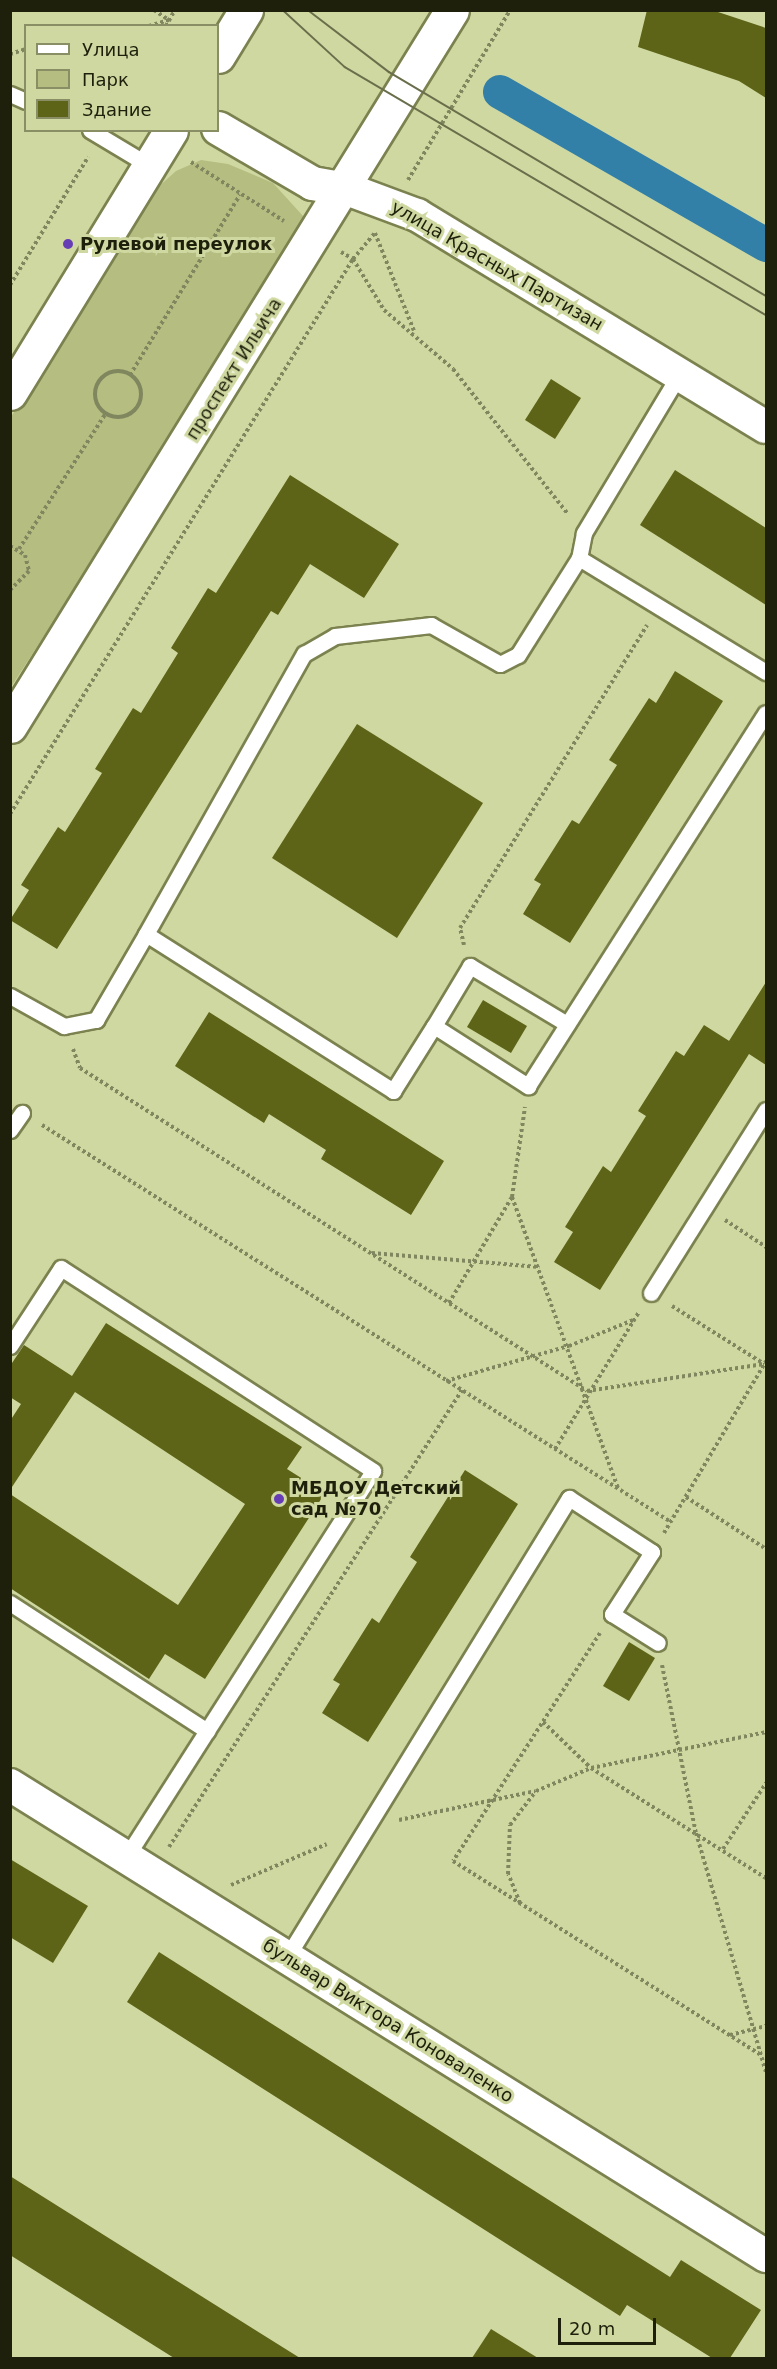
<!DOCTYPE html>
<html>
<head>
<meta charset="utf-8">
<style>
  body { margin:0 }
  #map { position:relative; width:777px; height:2369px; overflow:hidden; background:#d0d8a1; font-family:"DejaVu Sans",sans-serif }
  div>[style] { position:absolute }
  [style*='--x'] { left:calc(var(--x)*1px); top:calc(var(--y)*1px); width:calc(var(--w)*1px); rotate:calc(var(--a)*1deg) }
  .green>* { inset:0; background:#b5bd81 }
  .canal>* { height:34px; margin:-17px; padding:0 17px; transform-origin:17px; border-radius:17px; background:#327fa7 }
  .building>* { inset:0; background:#5d6418 }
  .path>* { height:4px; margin-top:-2px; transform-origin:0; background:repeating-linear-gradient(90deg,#80865e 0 3px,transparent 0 6px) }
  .path>.ring { margin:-2px; padding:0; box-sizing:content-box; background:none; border:4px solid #80865e; border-radius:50% }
  .roads { filter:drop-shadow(2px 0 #7c824f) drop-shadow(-2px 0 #7c824f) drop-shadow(0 2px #7c824f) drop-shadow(0 -2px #7c824f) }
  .service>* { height:15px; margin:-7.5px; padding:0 7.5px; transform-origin:7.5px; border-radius:7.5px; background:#fff }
  .minor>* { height:32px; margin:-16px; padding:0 16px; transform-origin:16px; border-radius:16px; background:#fff }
  .tertiary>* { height:33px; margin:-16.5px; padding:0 16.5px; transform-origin:16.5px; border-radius:16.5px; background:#fff }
  .tram>* { height:1.5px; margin:-0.75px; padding:0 0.75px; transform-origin:0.75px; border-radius:0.75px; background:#6a6e4b }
  .dots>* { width:16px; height:16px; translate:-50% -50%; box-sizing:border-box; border:3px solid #d0d8a1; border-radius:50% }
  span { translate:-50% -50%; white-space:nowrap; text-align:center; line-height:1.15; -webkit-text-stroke:6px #d0d8a1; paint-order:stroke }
  .poi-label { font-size:18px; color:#1e200b; font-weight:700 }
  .left { translate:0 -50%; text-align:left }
  .street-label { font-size:18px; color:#1e200b }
  .frame { position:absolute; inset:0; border:12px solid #1e200b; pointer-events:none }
  .legend { position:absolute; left:24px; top:24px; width:195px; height:108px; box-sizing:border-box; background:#d0d8a1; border:2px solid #898e65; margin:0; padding:8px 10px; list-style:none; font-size:18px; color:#1e200b }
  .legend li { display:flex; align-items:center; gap:12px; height:30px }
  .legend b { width:30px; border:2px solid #898e65 }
  .scale { position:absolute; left:558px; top:2318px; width:98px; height:27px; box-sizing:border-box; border:3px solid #1e200b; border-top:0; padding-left:8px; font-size:18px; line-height:21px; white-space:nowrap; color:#1e200b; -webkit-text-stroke:4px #d0d8a1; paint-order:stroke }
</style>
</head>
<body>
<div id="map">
  <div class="green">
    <div style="clip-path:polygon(201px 160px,228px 164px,273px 183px,303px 216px,302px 236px,11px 687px,11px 417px,156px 189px,176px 171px)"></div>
  </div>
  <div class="canal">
    <div style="--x:500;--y:92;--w:307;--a:29.9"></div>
  </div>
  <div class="building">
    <div style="clip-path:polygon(647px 10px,712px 10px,766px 28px,766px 98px,739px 81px,638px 47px)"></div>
    <div style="clip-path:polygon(551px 379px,581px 398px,555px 439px,525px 420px)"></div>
    <div style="clip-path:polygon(675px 470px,766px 528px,766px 605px,640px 525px)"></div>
    <div style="clip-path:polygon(290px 475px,399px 544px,364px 598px,310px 564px,278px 615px,271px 611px,57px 949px,10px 920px,29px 890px,21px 885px,58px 827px,65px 832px,102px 773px,95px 769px,133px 708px,141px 713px,178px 653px,171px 648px,208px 588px,216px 593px)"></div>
    <div style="clip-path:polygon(675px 671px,723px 701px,570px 943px,523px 914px,541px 884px,534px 880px,572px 820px,579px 824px,617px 765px,609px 760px,649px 698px,656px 703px)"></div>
    <div style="clip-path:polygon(357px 724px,483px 803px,397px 938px,272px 858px)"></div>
    <div style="clip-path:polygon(766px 982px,766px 1065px,749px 1054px,600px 1290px,554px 1262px,573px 1232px,565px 1227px,603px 1166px,611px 1172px,646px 1116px,638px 1111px,676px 1051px,684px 1056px,704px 1025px,734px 1044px,729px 1041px)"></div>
    <div style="clip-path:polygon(483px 1000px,527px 1026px,511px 1053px,467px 1027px)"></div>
    <div style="clip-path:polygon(209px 1012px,444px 1161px,411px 1215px,321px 1159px,326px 1150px,269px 1114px,264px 1123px,175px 1066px)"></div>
    <div style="clip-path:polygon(106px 1323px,302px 1447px,287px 1469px,325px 1493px,205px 1679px,165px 1654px,149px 1679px,10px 1588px,10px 1494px,178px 1605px,245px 1504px,75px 1392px,10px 1490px,10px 1421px,21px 1404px,10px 1397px,10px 1366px,24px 1345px,72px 1376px)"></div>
    <div style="clip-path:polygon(465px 1470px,518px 1504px,368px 1742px,322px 1713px,340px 1684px,333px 1680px,372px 1618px,379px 1623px,398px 1592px,417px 1562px,410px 1557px)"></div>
    <div style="clip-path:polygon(629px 1642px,655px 1658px,629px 1701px,603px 1686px)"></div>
    <div style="clip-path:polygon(10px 1859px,88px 1906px,53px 1963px,10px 1937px)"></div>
    <div style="clip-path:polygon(159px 1952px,670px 2277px,681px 2260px,761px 2310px,730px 2358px,712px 2358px,627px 2305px,620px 2316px,127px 2002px)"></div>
    <div style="clip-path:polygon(10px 2176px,123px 2247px,300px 2358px,174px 2358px,10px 2255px)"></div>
    <div style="clip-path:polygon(491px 2329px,538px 2358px,472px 2358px)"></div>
  </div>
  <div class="path">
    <div style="--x:154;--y:10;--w:18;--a:34"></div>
    <div style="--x:149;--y:26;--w:21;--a:-17"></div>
    <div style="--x:166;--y:26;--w:18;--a:-61"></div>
    <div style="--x:10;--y:54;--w:17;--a:-17"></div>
    <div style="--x:191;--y:162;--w:110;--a:32.4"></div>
    <div style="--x:408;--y:180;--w:198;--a:-59"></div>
    <div style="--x:341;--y:252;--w:14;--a:30"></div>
    <div style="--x:353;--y:259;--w:60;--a:58.7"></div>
    <div style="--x:384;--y:310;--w:91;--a:40.5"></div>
    <div style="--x:453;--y:369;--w:185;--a:51.6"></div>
    <div style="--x:10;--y:285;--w:150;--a:-58.6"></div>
    <div class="ring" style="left:95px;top:371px;width:42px;height:42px"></div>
    <div style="--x:130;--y:375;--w:211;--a:-58.6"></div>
    <div style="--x:10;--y:546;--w:17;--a:31"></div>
    <div style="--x:25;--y:555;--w:16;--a:76"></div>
    <div style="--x:29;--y:571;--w:27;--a:135"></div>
    <div style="--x:19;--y:549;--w:161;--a:-57.4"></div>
    <div style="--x:10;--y:814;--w:652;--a:-58.28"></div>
    <div style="--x:353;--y:259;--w:34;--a:-50"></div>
    <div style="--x:375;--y:233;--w:105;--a:68.3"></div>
    <div style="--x:464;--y:945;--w:17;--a:-103"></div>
    <div style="--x:460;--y:928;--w:356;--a:-58.3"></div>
    <div style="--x:73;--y:1049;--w:20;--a:70"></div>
    <div style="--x:80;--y:1068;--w:601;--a:32.5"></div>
    <div style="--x:587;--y:1391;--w:179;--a:-8.7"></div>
    <div style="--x:42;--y:1125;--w:744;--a:32.26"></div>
    <div style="--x:512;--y:1197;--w:310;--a:70"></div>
    <div style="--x:725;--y:1220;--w:49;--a:33.4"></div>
    <div style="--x:372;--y:1253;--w:168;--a:4.8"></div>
    <div style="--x:449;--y:1303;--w:123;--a:-59.3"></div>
    <div style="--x:512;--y:1197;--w:91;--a:-81.8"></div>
    <div style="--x:672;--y:1306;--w:109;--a:32.2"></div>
    <div style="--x:446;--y:1381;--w:128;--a:-15.9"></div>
    <div style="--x:569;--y:1346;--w:69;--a:-22.1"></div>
    <div style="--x:555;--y:1449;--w:161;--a:-58.5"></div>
    <div style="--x:686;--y:1497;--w:95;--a:33"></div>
    <div style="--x:664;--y:1533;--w:200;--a:-59.3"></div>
    <div style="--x:600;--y:1633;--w:271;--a:122.8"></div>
    <div style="--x:453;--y:1861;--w:363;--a:32.2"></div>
    <div style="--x:662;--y:1665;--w:171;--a:78.6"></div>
    <div style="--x:696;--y:1833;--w:249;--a:73.7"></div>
    <div style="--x:543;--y:1722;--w:66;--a:43.8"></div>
    <div style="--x:591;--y:1768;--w:179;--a:-11.6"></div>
    <div style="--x:399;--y:1820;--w:139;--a:-12"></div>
    <div style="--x:169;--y:1847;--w:543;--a:-57.33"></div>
    <div style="--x:723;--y:1849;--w:79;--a:-56.9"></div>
    <div style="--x:231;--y:1885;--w:104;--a:-23.1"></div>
    <div style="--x:520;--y:1903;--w:31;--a:-112"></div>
    <div style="--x:508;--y:1874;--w:49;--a:-87.7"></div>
    <div style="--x:510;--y:1825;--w:43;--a:-52.6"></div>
    <div style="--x:536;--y:1791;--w:60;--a:-22.7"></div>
    <div style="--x:591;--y:1768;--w:207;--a:32.2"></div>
    <div style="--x:730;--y:2035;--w:37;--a:-14"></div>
  </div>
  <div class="roads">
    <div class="service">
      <div style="--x:10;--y:94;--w:17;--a:24"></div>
      <div style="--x:90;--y:130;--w:70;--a:31"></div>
      <div style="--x:680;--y:373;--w:187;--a:121"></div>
      <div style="--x:584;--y:533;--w:25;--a:101"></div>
      <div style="--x:579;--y:558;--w:219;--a:31.4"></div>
      <div style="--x:146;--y:934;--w:322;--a:-60.6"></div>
      <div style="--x:304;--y:654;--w:36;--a:-30"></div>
      <div style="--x:335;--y:636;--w:97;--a:-6.5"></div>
      <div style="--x:431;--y:625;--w:79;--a:29.5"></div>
      <div style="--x:500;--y:664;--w:20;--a:-27"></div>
      <div style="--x:518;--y:655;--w:115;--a:-57.8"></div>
      <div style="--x:10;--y:996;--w:62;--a:29.1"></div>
      <div style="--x:64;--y:1026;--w:33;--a:-11"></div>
      <div style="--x:96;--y:1020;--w:99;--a:-59.8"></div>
      <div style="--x:146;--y:934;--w:293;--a:32.4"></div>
      <div style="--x:393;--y:1091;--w:77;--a:-57.8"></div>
      <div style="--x:434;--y:1026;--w:112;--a:32.6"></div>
      <div style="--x:528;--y:1086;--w:442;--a:-57.5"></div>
      <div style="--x:434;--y:1026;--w:70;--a:-59"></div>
      <div style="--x:470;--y:966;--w:113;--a:30.9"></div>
      <div style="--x:10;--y:1130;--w:21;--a:-55"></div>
      <div style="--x:651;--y:1293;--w:216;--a:-57.9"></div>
      <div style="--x:10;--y:1346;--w:93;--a:-56.8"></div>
      <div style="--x:61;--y:1268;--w:372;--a:33"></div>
      <div style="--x:373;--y:1471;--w:458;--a:122.6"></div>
      <div style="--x:10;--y:1603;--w:235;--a:33"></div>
      <div style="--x:287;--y:1957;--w:539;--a:-58.43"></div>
      <div style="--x:569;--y:1498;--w:99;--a:33"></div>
      <div style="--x:652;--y:1552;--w:74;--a:122.8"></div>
      <div style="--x:612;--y:1614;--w:54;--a:32.2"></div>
    </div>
    <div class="minor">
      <div style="--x:347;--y:189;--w:75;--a:20.4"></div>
      <div style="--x:417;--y:215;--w:408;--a:31.3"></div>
      <div style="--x:10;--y:1785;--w:891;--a:31.92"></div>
    </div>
    <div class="tertiary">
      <div style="--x:218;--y:56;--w:54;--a:-58.7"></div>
      <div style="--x:218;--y:128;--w:109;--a:30.3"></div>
      <div style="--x:312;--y:183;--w:36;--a:10"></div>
      <div style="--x:10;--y:393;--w:308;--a:-58.5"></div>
      <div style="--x:10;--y:726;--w:841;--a:-58.31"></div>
    </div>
  </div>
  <div class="tram">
    <div style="--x:283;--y:10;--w:84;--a:42.6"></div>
    <div style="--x:345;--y:67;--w:489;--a:30.5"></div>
    <div style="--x:308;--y:10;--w:102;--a:37.4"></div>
    <div style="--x:389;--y:72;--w:439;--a:30.7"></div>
  </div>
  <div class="dots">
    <div style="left:68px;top:244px;background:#673db5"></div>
    <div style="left:279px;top:1499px;background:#673db5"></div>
  </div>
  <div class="poi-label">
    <span class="left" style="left:80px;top:244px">Рулевой переулок</span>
    <span class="left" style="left:291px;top:1499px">МБДОУ Детский<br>сад №70</span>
  </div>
  <div class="street-label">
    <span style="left:497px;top:266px;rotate:30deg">улица Красных Партизан</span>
    <span style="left:234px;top:369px;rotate:-58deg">проспект Ильича</span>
    <span style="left:388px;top:2021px;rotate:32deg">бульвар Виктора Коноваленко</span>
  </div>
  <div class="frame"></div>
  <ul class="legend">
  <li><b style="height:8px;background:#fff"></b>Улица</li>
  <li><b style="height:16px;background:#b5bd81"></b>Парк</li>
  <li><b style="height:16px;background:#5d6418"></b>Здание</li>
  </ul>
  <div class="scale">20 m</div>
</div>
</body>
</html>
